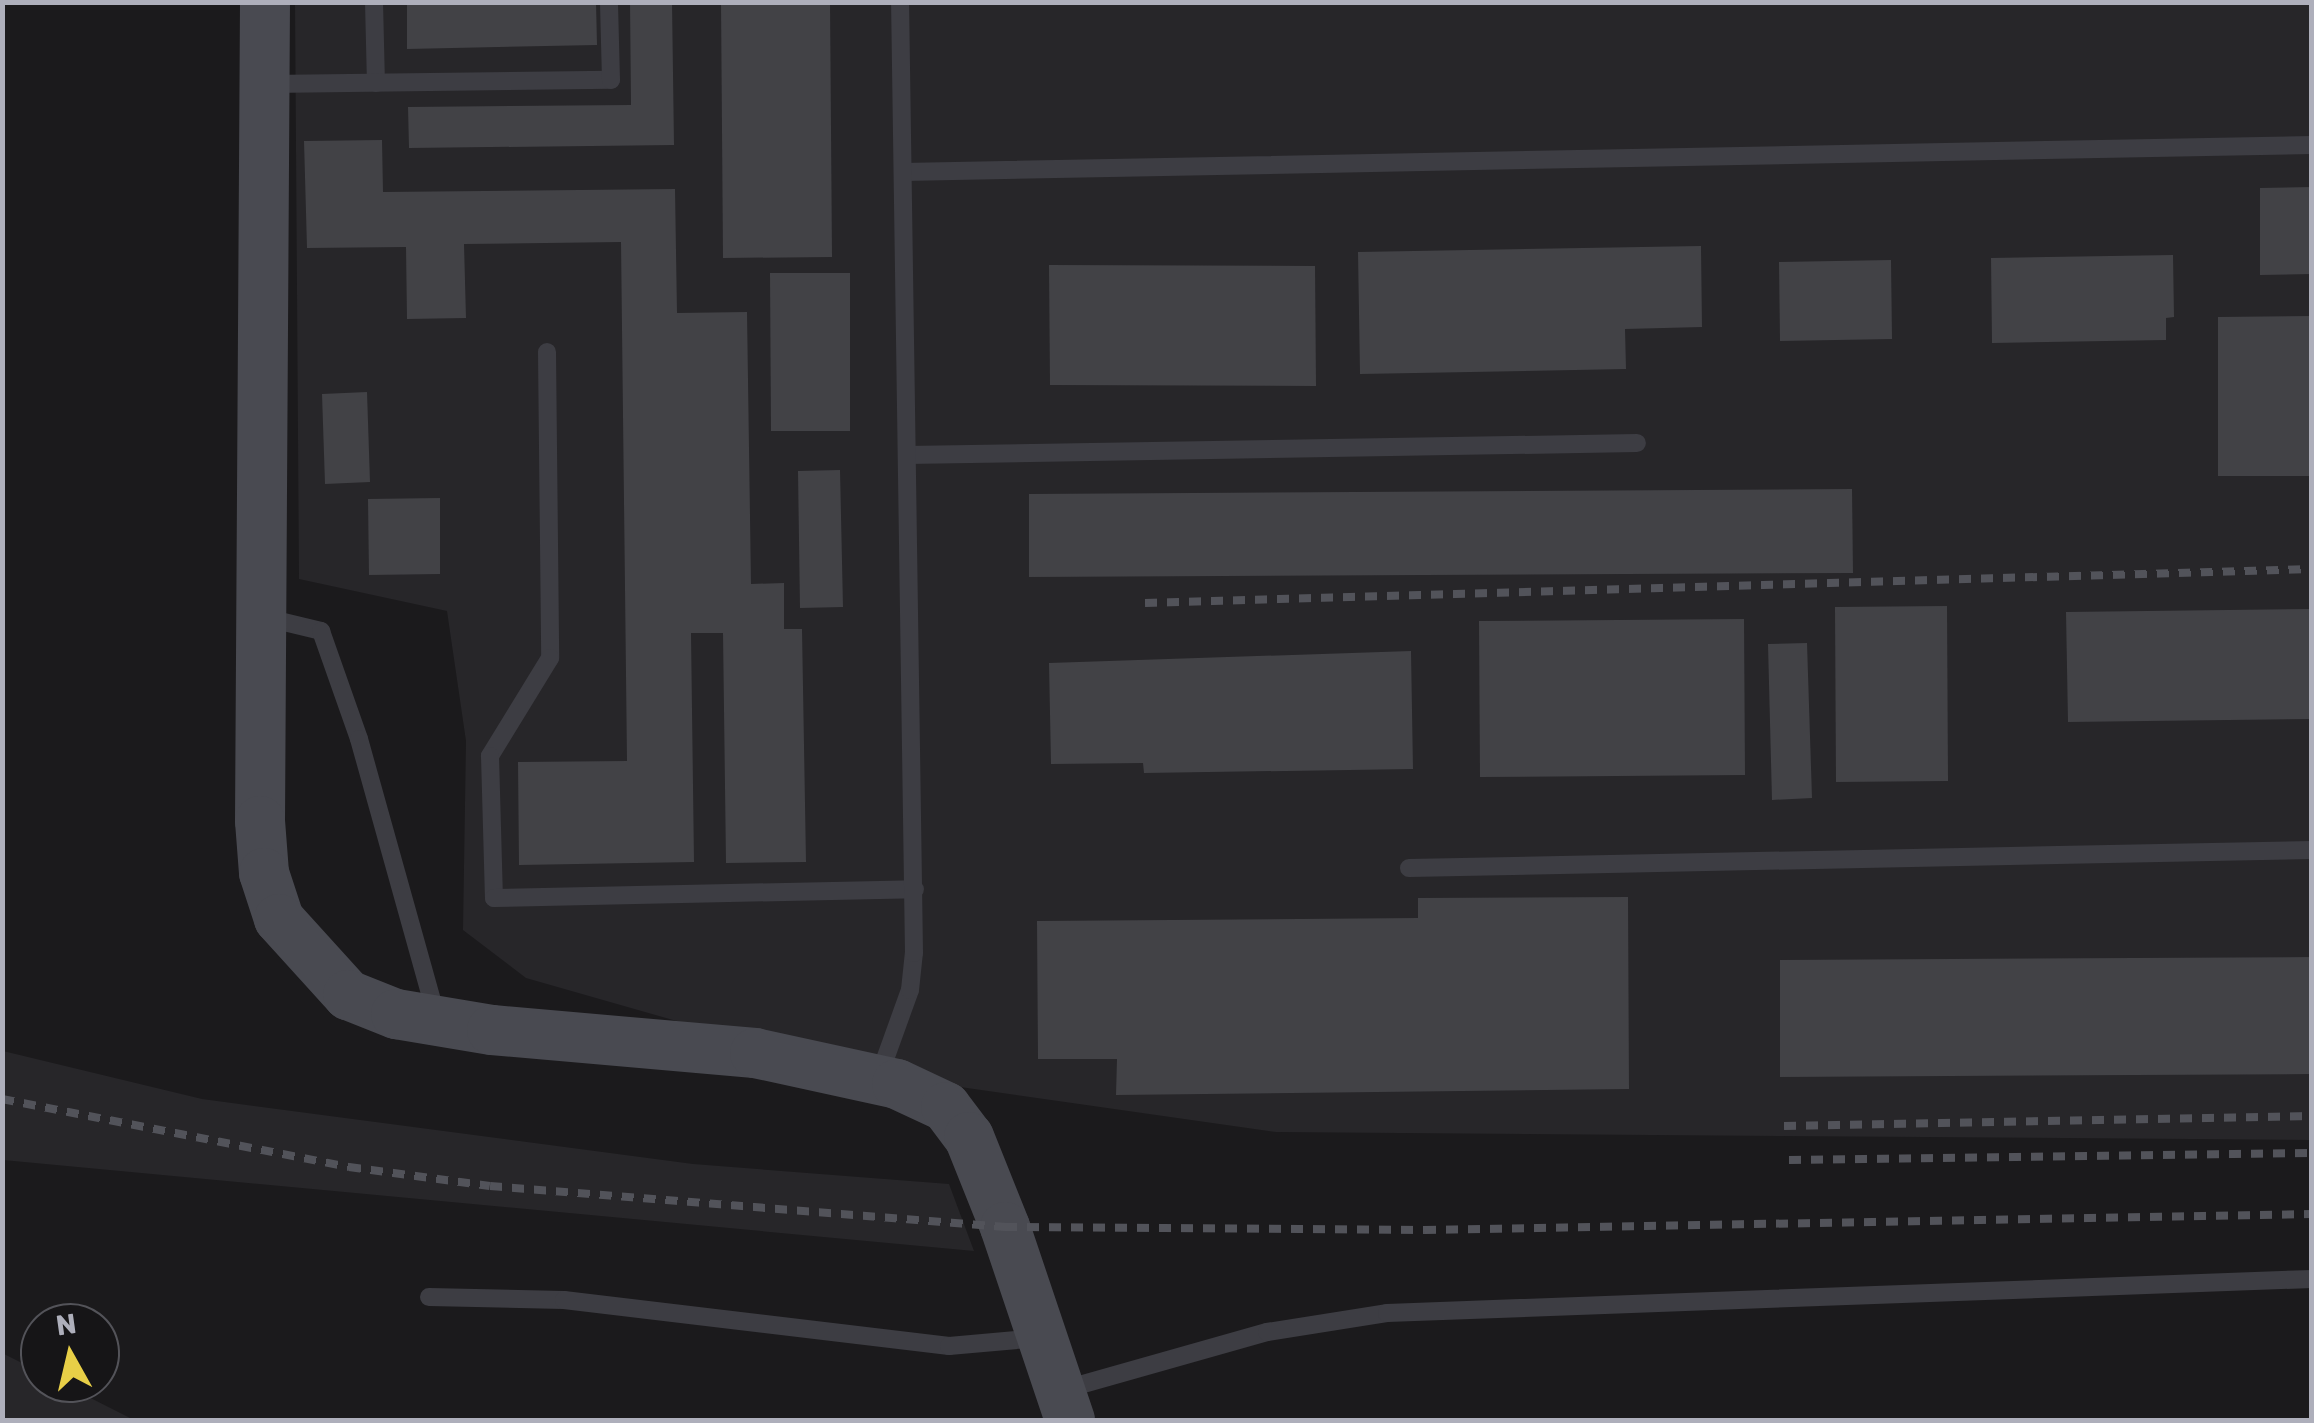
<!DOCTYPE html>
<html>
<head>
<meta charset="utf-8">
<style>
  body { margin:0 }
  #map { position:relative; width:2314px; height:1423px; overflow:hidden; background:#1b1a1c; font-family:Rubik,sans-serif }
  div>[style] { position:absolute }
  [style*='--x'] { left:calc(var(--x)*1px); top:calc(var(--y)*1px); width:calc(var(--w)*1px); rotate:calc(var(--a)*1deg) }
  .built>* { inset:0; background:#272629 }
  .building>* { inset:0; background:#424246 }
  .lane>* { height:18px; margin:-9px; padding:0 9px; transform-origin:9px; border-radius:9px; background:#3d3d43 }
  .secondary>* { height:50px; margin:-25px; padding:0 25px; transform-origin:25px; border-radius:25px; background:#494a51 }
  .rail>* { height:8px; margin-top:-4px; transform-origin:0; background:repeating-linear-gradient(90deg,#52535a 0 12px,transparent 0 22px) }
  span { translate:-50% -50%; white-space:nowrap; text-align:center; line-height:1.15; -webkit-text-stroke:8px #161517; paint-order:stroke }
  .frame { position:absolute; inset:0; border:5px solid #aeafbb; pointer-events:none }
  .north { position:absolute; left:20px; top:1303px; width:100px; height:100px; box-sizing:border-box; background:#161517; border:2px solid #535359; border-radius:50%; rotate:352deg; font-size:28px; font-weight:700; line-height:40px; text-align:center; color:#aeafbb }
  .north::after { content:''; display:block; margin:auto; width:35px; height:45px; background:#e8cf47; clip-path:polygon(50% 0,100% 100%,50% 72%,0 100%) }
</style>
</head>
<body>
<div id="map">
  <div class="built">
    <div style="clip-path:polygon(295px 3px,2311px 3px,2311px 1140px,1276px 1132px,855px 1072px,526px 978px,463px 930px,466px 741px,447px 611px,299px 579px)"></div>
    <div style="clip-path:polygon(3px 1051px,202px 1099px,693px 1164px,949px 1184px,974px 1251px,3px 1160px)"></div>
    <div style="clip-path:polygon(2px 1353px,40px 1372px,40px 1383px,61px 1383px,134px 1420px,3px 1420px)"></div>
  </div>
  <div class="building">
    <div style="clip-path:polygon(407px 2px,596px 2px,597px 45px,407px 49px)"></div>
    <div style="clip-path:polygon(630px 2px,672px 2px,674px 145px,409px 148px,408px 107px,631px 105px)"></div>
    <div style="clip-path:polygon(721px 2px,830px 2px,832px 257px,723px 258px)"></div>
    <div style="clip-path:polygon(382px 140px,383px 192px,675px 189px,677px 313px,747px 312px,751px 584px,784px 583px,784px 629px,802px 629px,806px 862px,726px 863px,723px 633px,691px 633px,694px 862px,519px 865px,518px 762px,627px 761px,621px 242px,464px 244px,466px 318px,407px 319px,406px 247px,307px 248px,304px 141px)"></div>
    <div style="clip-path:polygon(2312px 187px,2312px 274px,2260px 275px,2260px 188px)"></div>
    <div style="clip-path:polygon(1701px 246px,1702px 327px,1625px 329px,1626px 369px,1360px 374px,1358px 252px)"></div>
    <div style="clip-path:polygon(2173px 255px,2174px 317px,2166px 318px,2166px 340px,1992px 343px,1991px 258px)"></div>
    <div style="clip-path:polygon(1891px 260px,1892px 339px,1780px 341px,1779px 262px)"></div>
    <div style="clip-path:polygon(1049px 265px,1315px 266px,1316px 386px,1050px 385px)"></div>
    <div style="clip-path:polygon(770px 273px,850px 273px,850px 431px,771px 431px)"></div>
    <div style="clip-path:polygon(2312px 316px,2312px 476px,2218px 476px,2218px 317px)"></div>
    <div style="clip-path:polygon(367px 392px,370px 482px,325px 484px,322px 394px)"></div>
    <div style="clip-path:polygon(840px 470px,843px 607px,800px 608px,798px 471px)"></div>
    <div style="clip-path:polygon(1852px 489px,1853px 573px,1029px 577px,1029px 494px)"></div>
    <div style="clip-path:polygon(440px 498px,440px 574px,369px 575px,368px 499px)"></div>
    <div style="clip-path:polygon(1947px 606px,1948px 781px,1836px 782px,1835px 607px)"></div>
    <div style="clip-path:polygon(2312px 609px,2312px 719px,2068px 722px,2066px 612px)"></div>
    <div style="clip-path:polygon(1744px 619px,1745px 775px,1480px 777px,1479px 621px)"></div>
    <div style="clip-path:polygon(1807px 643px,1812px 798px,1772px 800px,1768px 644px)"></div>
    <div style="clip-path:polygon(1411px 651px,1413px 769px,1144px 773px,1143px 763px,1051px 764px,1049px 663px)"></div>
    <div style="clip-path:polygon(1628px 897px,1629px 1089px,1116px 1095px,1117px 1059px,1038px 1059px,1037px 921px,1418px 918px,1418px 898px)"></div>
    <div style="clip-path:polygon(2312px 957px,2312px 1074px,1780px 1077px,1780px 960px)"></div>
  </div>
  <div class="lane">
    <div style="--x:374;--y:2;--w:81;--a:88.6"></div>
    <div style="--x:269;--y:84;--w:342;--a:-0.7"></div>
    <div style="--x:611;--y:80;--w:78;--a:-91.5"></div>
    <div style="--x:903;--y:172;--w:1409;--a:-1.1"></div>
    <div style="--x:547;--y:352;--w:306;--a:89.4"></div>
    <div style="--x:550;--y:658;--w:115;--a:121.5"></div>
    <div style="--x:490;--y:756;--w:142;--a:88.4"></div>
    <div style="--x:494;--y:898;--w:421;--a:-1.2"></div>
    <div style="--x:907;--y:455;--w:730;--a:-0.94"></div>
    <div style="--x:263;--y:617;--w:60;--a:13.6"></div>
    <div style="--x:321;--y:631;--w:114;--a:70.6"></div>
    <div style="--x:359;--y:739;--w:286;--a:74.4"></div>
    <div style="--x:1409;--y:868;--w:903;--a:-1.14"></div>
    <div style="--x:879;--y:1076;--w:91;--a:-70.2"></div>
    <div style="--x:910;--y:990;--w:37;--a:-84"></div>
    <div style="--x:914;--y:953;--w:951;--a:-90.84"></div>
    <div style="--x:429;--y:1297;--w:135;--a:1.3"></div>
    <div style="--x:564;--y:1300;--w:388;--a:6.8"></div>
    <div style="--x:949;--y:1346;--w:90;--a:-5.1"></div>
    <div style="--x:1062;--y:1390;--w:213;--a:-15.8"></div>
    <div style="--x:1267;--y:1332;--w:121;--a:-9"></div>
    <div style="--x:1387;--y:1313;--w:926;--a:-2.11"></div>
  </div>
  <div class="secondary">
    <div style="--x:265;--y:2;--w:819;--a:90.35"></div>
    <div style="--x:260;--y:821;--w:52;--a:85.6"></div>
    <div style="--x:264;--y:873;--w:48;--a:71.9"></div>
    <div style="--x:279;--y:919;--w:103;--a:47.8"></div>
    <div style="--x:348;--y:995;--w:52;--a:21.6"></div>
    <div style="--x:396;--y:1014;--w:97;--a:9.5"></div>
    <div style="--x:492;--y:1030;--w:264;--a:5"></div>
    <div style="--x:755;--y:1053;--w:145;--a:12.3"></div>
    <div style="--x:897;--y:1084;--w:54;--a:25.1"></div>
    <div style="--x:946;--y:1107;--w:38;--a:53"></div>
    <div style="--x:969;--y:1137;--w:97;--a:68.2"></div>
    <div style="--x:1005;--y:1227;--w:204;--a:71.4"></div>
  </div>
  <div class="rail">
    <div style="--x:1145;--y:603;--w:1167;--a:-1.67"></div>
    <div style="--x:2;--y:1099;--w:354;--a:11.1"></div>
    <div style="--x:349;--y:1167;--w:142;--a:7.7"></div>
    <div style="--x:490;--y:1186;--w:517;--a:4.55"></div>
    <div style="--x:1005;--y:1227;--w:419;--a:0.4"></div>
    <div style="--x:1424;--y:1230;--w:888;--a:-1.03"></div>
    <div style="--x:1784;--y:1126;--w:528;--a:-1.09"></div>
    <div style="--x:1789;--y:1160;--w:523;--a:-0.77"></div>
  </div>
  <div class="frame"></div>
  <div class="north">N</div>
</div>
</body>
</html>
